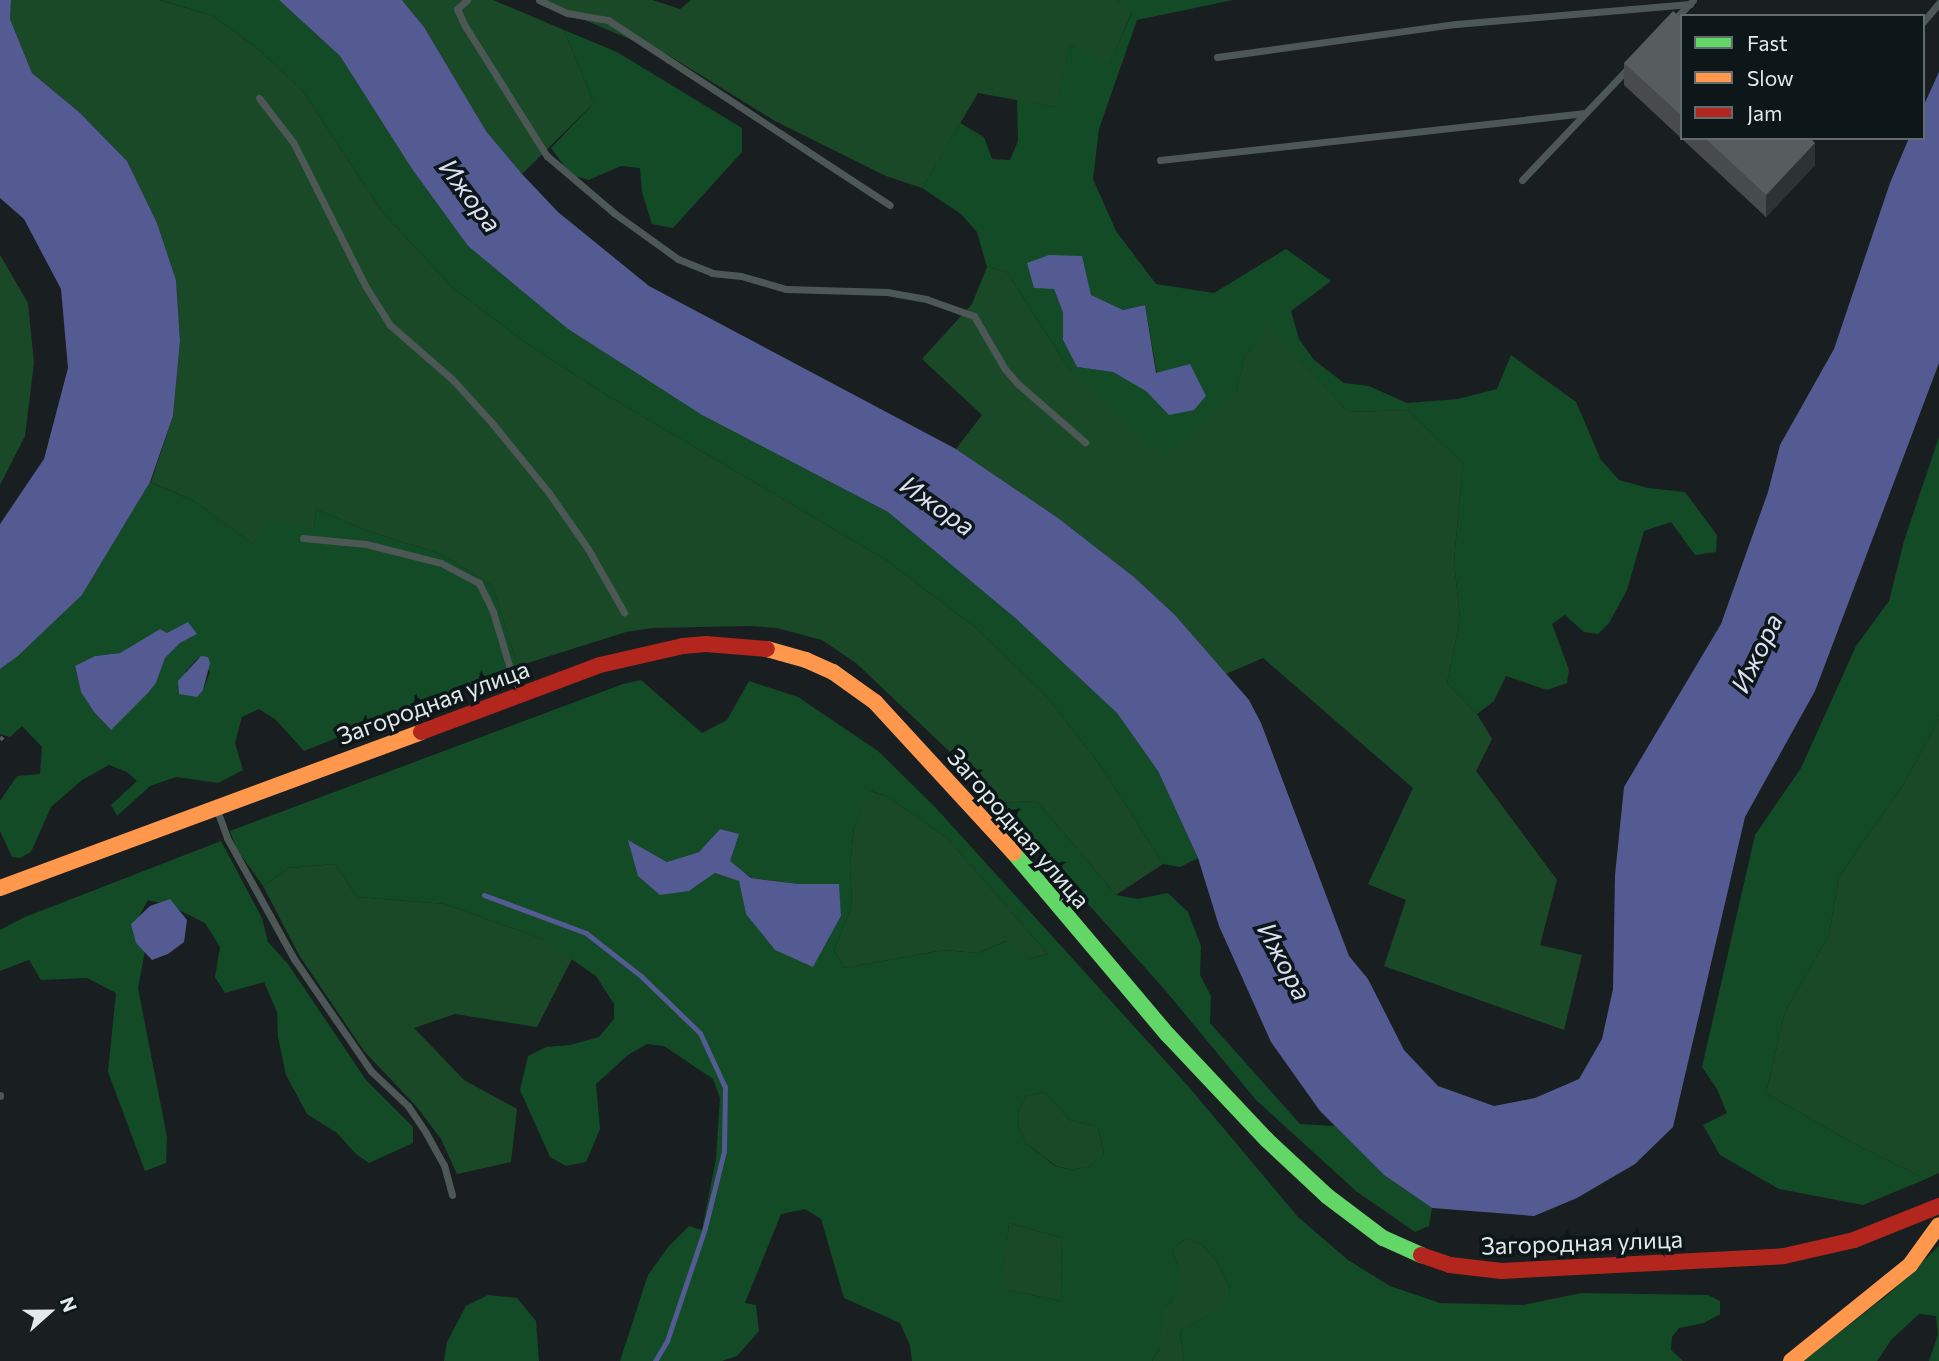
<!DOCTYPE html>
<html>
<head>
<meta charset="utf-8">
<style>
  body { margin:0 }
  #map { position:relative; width:1939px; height:1361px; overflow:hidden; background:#191f20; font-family:Commissioner,sans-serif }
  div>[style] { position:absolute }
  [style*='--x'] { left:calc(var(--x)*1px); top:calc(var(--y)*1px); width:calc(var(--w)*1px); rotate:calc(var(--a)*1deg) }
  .green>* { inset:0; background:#1a4928 }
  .forest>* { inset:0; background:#124b26 }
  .water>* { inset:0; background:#535b92 }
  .stream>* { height:5px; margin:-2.5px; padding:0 2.5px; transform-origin:2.5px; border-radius:2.5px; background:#535b92 }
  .path>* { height:3.5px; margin-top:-1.75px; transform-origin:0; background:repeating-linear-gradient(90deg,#545d5c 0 7px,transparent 0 10.5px) }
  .lane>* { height:7px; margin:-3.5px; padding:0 3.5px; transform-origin:3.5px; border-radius:3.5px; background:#4c5756 }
  .fast>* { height:16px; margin:-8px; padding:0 8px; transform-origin:8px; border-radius:8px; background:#63d668 }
  .slow>* { height:16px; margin:-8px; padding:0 8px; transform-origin:8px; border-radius:8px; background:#ff974d }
  .jam>* { height:16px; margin:-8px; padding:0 8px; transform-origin:8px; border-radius:8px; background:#b3261e }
  .wall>* { inset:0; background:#474b4d }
  .shaded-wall>* { inset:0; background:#2d3234 }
  .building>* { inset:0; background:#575c5e }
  span { translate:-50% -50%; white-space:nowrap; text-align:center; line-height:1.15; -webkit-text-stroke:7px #0d171a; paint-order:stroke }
  .street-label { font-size:24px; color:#e2e9ea }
  .water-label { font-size:26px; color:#dde1f3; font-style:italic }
  .legend { position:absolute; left:1680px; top:14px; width:245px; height:126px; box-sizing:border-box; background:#0d171a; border:2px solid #626b6d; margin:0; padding:9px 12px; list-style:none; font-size:21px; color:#e2e9ea }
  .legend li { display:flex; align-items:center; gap:14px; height:35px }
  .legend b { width:35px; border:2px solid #626b6d }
  .north { position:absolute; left:14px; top:1277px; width:70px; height:70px; -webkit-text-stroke:5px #0d171a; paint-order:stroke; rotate:69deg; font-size:19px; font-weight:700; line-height:28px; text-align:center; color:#e2e9ea }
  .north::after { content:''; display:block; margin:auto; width:24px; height:32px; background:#e2e9ea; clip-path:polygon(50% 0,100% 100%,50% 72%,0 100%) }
</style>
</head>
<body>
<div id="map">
  <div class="green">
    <div style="clip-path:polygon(11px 0,159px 0,213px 16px,258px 49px,302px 90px,383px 213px,453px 288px,526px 343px,608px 396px,886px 560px,976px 628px,1047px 697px,1103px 769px,1163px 864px,1116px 895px,1037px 801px,998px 803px,949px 751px,856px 663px,822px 640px,777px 628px,750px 626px,652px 628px,626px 632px,518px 666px,492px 585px,441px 554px,371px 532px,316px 509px,314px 529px,253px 544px,194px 501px,151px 482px,173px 416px,180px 341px,176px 280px,157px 223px,127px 161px,79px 112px,32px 73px,10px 19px)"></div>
    <div style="clip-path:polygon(402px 0,493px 0,564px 30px,594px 103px,522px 174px,486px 131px,424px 27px)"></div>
    <div style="clip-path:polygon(537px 0,652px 0,680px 9px,691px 0,1116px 0,1132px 12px,1109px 65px,1070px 45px,1056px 107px,978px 93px,922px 188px,886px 176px,775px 121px,670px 56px)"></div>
    <div style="clip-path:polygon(0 255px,28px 303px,34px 363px,25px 436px,0 485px)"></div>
    <div style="clip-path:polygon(987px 267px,1007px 272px,1070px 371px,1236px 392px,1245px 357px,1269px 326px,1348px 412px,1408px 410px,1463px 464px,1454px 561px,1460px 619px,1447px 683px,1477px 714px,1492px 739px,1476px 771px,1557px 880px,1540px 945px,1582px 955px,1564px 1030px,1384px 966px,1406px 900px,1368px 884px,1413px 788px,1263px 658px,1226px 674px,1175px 615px,1134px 577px,1058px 518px,956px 449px,982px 415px,922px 359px,972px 304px)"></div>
    <div style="clip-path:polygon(1939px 719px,1939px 1173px,1926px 1179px,1855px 1144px,1766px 1093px,1785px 1012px,1829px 935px,1839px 877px,1903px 785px)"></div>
    <div style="clip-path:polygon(870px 791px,888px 797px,947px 838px,1048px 954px,1029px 959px,1006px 941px,977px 953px,944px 950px,844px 968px,834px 950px,852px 906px,850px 866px,854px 827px)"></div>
    <div style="clip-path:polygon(335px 864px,357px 897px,445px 904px,542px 939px,573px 957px,537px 1027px,455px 1014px,414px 1028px,464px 1080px,517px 1109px,511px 1162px,457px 1174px,441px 1139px,416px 1106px,364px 1051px,299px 955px,263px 886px,289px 868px)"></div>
    <div style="clip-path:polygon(1044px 1092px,1070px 1120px,1098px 1127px,1104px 1155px,1090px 1166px,1073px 1170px,1056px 1166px,1027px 1144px,1019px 1128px,1018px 1111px,1027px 1096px)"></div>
    <div style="clip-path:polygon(1009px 1223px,1062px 1238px,1061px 1301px,1002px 1289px)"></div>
    <div style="clip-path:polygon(1186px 1238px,1202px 1245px,1215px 1259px,1230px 1288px,1228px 1302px,1180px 1332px,1184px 1361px,1152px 1361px,1160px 1349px,1160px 1313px,1172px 1301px,1178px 1266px,1172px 1250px)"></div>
  </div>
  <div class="forest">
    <div style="clip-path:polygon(160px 0,279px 0,340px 56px,412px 169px,468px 246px,568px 329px,702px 415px,888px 512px,1014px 617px,1117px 713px,1158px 771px,1198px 858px,1180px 867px,1163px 864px,1103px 769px,1047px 697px,976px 628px,886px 560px,608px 396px,526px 343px,453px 288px,383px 213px,302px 90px,258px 49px,213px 16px)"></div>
    <div style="clip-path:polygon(evenodd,1116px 0,1233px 0,1137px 20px,1099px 129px,1093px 179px,1116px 231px,1156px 284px,1214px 293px,1286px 249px,1331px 281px,1291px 311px,1299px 339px,1314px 360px,1344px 383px,1369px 386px,1407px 403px,1458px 399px,1497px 389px,1511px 355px,1576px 402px,1601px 460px,1619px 480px,1648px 488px,1685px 492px,1717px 535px,1716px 552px,1695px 555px,1671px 522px,1644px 531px,1627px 590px,1609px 623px,1598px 634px,1584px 632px,1565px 615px,1552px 624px,1569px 670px,1567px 683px,1547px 690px,1506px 676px,1494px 701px,1477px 714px,1447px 683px,1460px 619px,1454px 561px,1463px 464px,1408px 410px,1348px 412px,1269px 327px,1245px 357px,1236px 392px,1165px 456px,1070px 371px,1007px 272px,987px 267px,977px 232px,961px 214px,922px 188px,960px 123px,984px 137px,992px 159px,1010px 160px,1018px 141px,1017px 99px,1055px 107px,1070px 45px,1109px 64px,1132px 13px,1116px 0,1054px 289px,1090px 295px,1123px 310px,1145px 305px,1157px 374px,1169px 415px,1146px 391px,1113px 372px,1077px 367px,1063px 340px,1063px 313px,1054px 289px)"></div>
    <div style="clip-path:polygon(564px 30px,617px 52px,742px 128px,742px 152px,673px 228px,652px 224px,642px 192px,640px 168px,621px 166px,589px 180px,571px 175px,551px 148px,594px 103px)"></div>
    <div style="clip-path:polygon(1939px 437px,1939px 719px,1903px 785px,1839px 877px,1829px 935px,1785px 1012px,1766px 1093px,1855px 1144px,1926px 1179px,1863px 1205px,1779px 1189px,1720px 1155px,1703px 1125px,1727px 1113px,1717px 1089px,1702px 1067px,1755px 835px,1801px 768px,1856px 646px,1889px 601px,1904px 541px)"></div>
    <div style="clip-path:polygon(evenodd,150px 482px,194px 501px,253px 544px,269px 519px,314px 529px,316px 509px,371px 532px,441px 554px,492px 585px,518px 666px,304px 751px,276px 720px,259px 709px,242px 717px,235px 743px,243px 770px,218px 783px,176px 777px,150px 786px,117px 816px,111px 805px,137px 781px,127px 772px,109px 765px,82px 780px,51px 807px,31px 852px,20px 858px,12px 857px,0 831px,0 801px,17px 776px,40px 774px,42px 747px,22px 726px,10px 737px,0 734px,0 669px,18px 656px,82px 595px,150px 482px,160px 629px,167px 633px,197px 634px,180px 643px,165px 658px,156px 683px,148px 693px,110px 729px,94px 712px,81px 692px,75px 667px,95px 656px,120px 653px,160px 629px,150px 482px,198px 658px,210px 672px,203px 690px,185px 672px,198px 658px)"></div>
    <div style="clip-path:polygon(evenodd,641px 680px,702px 733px,727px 720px,749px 681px,798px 697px,878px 751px,935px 807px,1188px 1086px,1298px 1217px,1348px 1260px,1390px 1286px,1440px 1303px,1523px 1305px,1581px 1293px,1708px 1295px,1720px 1301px,1720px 1314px,1704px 1323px,1679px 1328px,1672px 1337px,1671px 1350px,1683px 1361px,1184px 1361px,1180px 1332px,1227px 1302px,1230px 1288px,1215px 1259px,1202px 1245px,1186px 1238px,1172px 1250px,1178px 1266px,1179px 1285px,1172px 1301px,1161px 1313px,1160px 1349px,1152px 1361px,912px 1361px,910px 1345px,900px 1323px,844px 1298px,821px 1219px,805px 1209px,781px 1214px,745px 1303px,756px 1305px,759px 1331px,737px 1356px,722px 1361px,620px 1361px,648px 1275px,669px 1246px,689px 1226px,702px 1230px,716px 1159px,720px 1098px,713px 1079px,664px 1046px,647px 1044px,628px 1055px,596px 1084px,600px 1129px,586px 1162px,566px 1166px,550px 1157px,520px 1090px,528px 1056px,546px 1047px,570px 1045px,599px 1037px,614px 1019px,614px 1004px,596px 976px,542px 939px,445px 904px,357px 897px,335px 864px,289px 868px,263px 886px,236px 848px,230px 831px,623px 684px,641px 680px,871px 791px,888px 797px,947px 838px,1048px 954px,1029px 959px,1007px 941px,977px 953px,944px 950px,844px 968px,834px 950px,852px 906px,850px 866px,854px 827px,871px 791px,641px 680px,720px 829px,738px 834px,729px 861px,752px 878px,799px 884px,838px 884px,841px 916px,813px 967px,746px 914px,740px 881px,715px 873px,689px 891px,628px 840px,667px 862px,699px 852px,720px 829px,641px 680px,1044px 1092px,1070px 1120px,1098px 1127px,1104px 1154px,1090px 1166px,1073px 1170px,1055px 1166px,1027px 1144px,1019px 1128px,1018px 1111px,1027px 1096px,1044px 1092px,641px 680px,1009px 1223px,1062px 1238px,1061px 1301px,1003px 1289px,1009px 1223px)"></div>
    <div style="clip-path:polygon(1037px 801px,1116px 895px,1138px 899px,1168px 893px,1188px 912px,1201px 946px,1200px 975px,1211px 996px,1210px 1023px,1300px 1124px,1335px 1126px,1384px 1175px,1432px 1208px,1429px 1226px,1415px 1232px,1356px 1191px,1256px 1100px,1165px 990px,998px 803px)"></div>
    <div style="clip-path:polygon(221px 841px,262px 918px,268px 942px,288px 964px,366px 1080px,413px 1127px,413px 1143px,369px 1163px,356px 1154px,337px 1133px,307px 1114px,286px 1075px,278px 1037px,277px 1012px,264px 982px,225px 993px,215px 977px,220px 947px,205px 923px,169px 905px,148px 900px,137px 920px,145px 951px,138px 988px,167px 1137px,166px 1163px,145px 1171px,108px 1072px,116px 993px,87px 978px,41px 980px,29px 960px,0 971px,0 930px,25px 917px)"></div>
    <div style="clip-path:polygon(1939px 1246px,1939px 1361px,1929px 1361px,1938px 1334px,1936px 1316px,1919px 1314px,1892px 1339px,1877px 1361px,1803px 1361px,1890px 1293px)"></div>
    <div style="clip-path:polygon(488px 1295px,517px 1298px,536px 1321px,539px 1361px,444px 1361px,447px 1342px,466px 1306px)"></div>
  </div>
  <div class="water">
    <div style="clip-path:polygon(0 0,11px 0,10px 19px,32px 73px,79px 112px,127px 161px,157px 223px,176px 280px,180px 341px,173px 416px,150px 482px,82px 595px,18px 656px,0 669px,0 524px,44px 459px,68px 368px,61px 289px,24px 219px,0 198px)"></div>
    <div style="clip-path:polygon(279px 0,402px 0,424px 27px,486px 131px,522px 174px,558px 212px,649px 286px,956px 449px,1058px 518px,1134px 577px,1175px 615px,1249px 700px,1261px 723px,1349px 956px,1368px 979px,1404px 1050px,1438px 1086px,1494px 1106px,1535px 1098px,1579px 1079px,1602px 1039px,1613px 989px,1615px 875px,1624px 787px,1721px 624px,1768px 492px,1780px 445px,1834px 349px,1890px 183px,1909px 138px,1923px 138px,1923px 107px,1939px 72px,1939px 363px,1815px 691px,1745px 817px,1673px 1127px,1635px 1164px,1577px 1198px,1534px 1216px,1432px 1208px,1384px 1175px,1320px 1111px,1271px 1042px,1219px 926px,1198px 858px,1158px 771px,1117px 713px,1014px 617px,888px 512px,702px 415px,568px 329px,468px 246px,412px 169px,340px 56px)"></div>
    <div style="clip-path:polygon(1049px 255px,1082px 256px,1091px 295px,1123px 310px,1145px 305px,1156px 373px,1190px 364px,1206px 396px,1194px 410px,1169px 415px,1146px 391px,1113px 372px,1077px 367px,1063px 340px,1063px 313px,1054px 289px,1034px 288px,1027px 263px)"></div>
    <div style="clip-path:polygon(188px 622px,197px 634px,180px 643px,165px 658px,156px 683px,148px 693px,111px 730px,94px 712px,81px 692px,75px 666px,95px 656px,120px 653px,160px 629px,167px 633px)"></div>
    <div style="clip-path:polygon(201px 656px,208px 657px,210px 663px,203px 690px,197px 697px,179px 694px,178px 681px)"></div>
    <div style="clip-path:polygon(720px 829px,739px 834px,730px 861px,751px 878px,799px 884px,839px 884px,841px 916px,813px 967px,775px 950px,746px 914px,739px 881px,715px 873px,689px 891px,660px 895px,638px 876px,628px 840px,667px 862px,699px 852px)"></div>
    <div style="clip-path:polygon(170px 899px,187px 920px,184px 942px,168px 954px,152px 960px,136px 943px,131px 924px,150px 906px)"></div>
  </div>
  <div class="stream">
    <div style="--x:484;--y:895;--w:109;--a:20.4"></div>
    <div style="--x:586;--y:933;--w:70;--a:38"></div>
    <div style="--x:641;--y:976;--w:82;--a:44"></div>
    <div style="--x:700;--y:1033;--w:60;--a:65.2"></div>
    <div style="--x:725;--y:1087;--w:64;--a:90.9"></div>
    <div style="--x:724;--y:1151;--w:79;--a:103.9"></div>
    <div style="--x:705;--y:1228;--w:119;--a:108.6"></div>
    <div style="--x:667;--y:1341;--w:23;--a:121"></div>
  </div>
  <div class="path">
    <div style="--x:0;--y:740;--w:4;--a:-45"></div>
  </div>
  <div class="lane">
    <div style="--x:467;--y:0;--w:13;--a:138"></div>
    <div style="--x:457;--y:9;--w:19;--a:65"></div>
    <div style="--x:465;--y:26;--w:154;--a:57.8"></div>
    <div style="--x:547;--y:156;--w:88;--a:40.4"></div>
    <div style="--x:614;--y:213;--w:79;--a:35.7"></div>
    <div style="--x:678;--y:259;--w:37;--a:22"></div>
    <div style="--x:712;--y:273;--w:29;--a:6"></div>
    <div style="--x:741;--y:276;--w:47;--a:16.1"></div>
    <div style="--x:786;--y:289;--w:101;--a:1.7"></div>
    <div style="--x:887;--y:292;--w:40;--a:10"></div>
    <div style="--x:926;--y:299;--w:51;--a:19.5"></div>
    <div style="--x:974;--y:316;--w:61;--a:59.7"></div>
    <div style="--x:1005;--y:369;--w:20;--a:49"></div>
    <div style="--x:1018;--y:384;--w:89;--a:40.9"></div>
    <div style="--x:539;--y:0;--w:31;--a:25"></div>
    <div style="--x:567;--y:13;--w:42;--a:9.7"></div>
    <div style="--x:608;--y:20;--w:337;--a:33.3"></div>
    <div style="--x:1672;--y:22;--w:30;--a:-46"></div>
    <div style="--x:1923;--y:22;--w:25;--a:-50"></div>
    <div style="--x:1217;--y:57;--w:241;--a:-7.9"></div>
    <div style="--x:1456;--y:24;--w:235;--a:-4.9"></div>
    <div style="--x:259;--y:98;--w:56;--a:52.3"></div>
    <div style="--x:293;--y:142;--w:162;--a:63.3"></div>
    <div style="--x:366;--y:287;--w:45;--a:57.7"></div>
    <div style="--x:390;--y:325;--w:82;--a:41.1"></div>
    <div style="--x:452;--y:379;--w:59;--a:47.7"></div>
    <div style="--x:492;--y:423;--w:90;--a:50.8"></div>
    <div style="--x:549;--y:493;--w:68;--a:55.1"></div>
    <div style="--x:588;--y:549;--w:73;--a:60.3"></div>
    <div style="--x:1160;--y:160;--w:428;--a:-6.3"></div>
    <div style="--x:1522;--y:180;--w:157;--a:-46.5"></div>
    <div style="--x:303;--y:538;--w:63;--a:5.4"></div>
    <div style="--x:366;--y:544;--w:77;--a:14.2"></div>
    <div style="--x:441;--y:563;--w:43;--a:27.8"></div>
    <div style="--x:479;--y:583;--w:32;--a:64"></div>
    <div style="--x:493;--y:612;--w:87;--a:73.2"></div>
    <div style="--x:217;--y:810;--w:30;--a:70"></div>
    <div style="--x:227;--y:838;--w:138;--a:61"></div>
    <div style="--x:294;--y:959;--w:136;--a:55.5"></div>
    <div style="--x:371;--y:1071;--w:51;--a:43.4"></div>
    <div style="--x:408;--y:1106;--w:32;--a:56"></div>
    <div style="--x:426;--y:1133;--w:37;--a:61"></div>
    <div style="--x:444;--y:1165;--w:31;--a:75"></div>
    <div style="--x:0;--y:1095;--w:1;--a:90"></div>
  </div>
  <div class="fast">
    <div style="--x:1014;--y:853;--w:238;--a:49.8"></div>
    <div style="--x:1168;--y:1035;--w:144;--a:46.7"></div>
    <div style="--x:1267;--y:1140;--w:82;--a:43"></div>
    <div style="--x:1327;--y:1196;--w:70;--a:36.9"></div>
    <div style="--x:1383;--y:1238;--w:42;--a:24.1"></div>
  </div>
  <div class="slow">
    <div style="--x:767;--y:649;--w:41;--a:15.8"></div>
    <div style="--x:806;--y:660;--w:30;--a:24"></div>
    <div style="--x:833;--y:672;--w:52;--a:35.5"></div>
    <div style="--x:875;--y:702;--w:205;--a:47.4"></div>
    <div style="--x:0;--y:888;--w:449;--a:-20.3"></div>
    <div style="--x:1791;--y:1361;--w:153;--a:-38.9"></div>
    <div style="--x:1910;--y:1265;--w:49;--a:-54.1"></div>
  </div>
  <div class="jam">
    <div style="--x:421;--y:732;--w:191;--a:-20.5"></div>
    <div style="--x:600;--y:665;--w:85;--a:-12.9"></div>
    <div style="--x:683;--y:646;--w:23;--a:-5"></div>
    <div style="--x:706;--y:644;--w:61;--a:4.7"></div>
    <div style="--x:1421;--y:1255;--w:31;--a:19"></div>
    <div style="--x:1450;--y:1265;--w:52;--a:6.6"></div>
    <div style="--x:1502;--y:1271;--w:282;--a:-3"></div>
    <div style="--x:1784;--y:1256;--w:72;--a:-12.9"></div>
    <div style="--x:1854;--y:1240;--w:92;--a:-21.8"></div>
  </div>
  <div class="wall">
    <div style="clip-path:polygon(1682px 19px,1682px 138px,1810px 138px,1815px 165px,1766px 217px,1624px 85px,1624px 63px)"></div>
  </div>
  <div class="shaded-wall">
    <div style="clip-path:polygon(1815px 143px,1815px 165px,1766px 217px,1766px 195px)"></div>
  </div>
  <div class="building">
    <div style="clip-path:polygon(1673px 11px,1682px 19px,1682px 116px,1624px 63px)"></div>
    <div style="clip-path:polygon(1705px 138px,1810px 138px,1815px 143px,1766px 195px)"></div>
  </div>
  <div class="street-label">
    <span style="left:433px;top:702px;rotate:-20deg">Загородная улица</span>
    <span style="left:1019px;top:828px;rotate:49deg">Загородная улица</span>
    <span style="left:1582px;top:1242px;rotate:-2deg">Загородная улица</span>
  </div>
  <div class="water-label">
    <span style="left:471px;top:195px;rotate:53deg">Ижора</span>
    <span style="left:938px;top:505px;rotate:35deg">Ижора</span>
    <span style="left:1756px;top:653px;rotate:-64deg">Ижора</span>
    <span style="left:1285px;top:961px;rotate:62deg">Ижора</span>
  </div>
  <ul class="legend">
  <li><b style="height:9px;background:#63d668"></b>Fast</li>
  <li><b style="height:9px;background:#ff974d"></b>Slow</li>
  <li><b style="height:9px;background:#b3261e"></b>Jam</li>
  </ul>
  <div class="north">N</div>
</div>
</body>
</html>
